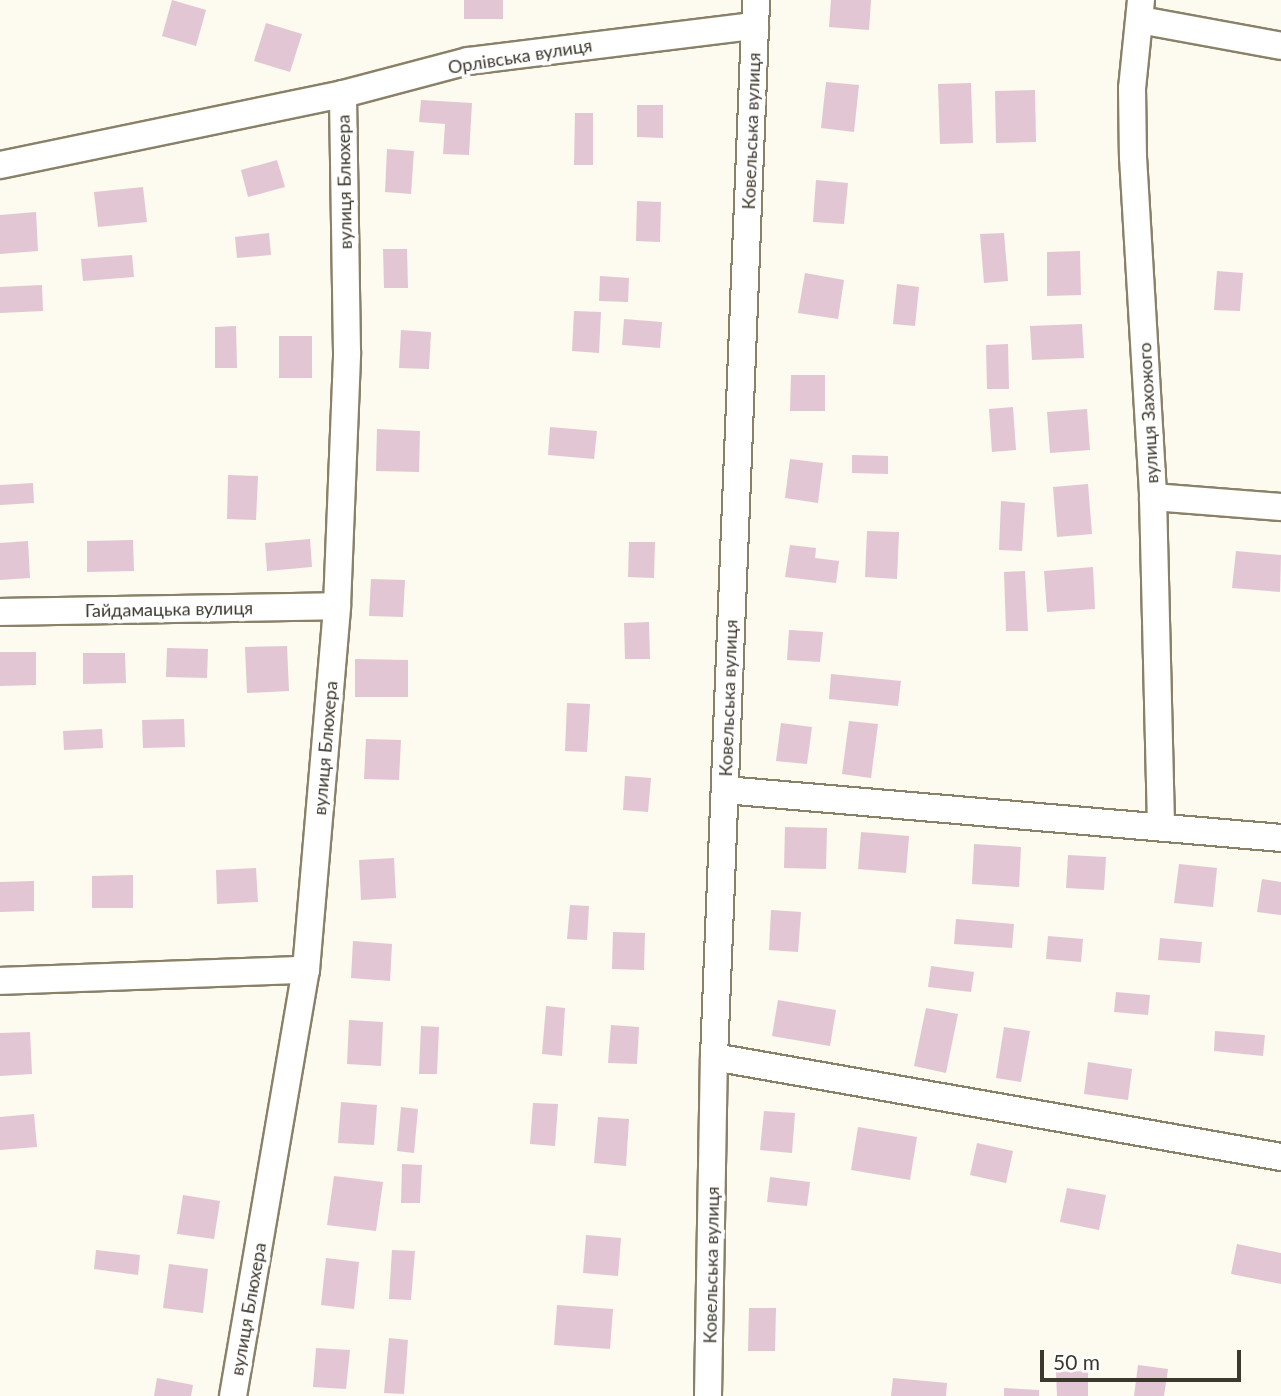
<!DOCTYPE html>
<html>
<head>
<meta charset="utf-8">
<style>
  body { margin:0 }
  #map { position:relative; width:1281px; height:1396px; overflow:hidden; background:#fdfaef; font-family:Lato,sans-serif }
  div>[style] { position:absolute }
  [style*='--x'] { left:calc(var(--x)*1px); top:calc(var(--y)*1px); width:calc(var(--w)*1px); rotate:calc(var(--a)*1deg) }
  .building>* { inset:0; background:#e3c6d3 }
  .roads { filter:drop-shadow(2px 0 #8a8169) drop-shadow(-2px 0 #8a8169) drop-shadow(0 2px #8a8169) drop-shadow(0 -2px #8a8169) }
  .minor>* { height:26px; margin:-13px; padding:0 13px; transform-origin:13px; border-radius:13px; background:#fff }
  span { translate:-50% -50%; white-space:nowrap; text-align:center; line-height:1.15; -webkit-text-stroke:7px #fff; paint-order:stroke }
  .street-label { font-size:18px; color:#3c382e }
  .scale { position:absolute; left:1040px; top:1350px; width:201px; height:32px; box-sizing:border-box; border:4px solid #3c382e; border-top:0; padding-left:9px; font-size:21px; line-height:24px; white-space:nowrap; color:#3c382e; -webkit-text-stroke:5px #fff; paint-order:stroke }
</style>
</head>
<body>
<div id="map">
  <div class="building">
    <div style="clip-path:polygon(172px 0,206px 10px,196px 46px,162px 36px)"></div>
    <div style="clip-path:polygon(464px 0,503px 0,503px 19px,464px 19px)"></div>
    <div style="clip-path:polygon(831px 0,871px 0,869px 30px,829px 27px)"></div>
    <div style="clip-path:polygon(266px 23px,302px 34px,290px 72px,254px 61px)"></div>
    <div style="clip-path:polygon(826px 82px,859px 85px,854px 132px,821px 128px)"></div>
    <div style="clip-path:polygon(971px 83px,973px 143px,940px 144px,938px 84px)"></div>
    <div style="clip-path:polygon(1035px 90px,1036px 142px,996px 143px,995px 91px)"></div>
    <div style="clip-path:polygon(421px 100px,472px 103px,469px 155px,443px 154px,445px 124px,419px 122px)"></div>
    <div style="clip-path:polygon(637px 105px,663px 105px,663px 138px,637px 137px)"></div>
    <div style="clip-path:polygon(575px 113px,593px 113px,593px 165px,574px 165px)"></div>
    <div style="clip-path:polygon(387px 149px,414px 151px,411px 194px,385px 192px)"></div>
    <div style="clip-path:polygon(277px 160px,285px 187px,248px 197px,241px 170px)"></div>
    <div style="clip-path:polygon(816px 180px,848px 183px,844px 224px,813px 222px)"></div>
    <div style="clip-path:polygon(143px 187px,147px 222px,98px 227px,94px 192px)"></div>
    <div style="clip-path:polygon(637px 201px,661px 202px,660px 242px,636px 241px)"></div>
    <div style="clip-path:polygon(36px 212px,38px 251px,0 254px,0 215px)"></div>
    <div style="clip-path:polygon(269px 233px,271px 255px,237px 258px,235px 237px)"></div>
    <div style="clip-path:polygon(1004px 233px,1008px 281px,984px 283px,980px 234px)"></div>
    <div style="clip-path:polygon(383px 249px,407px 249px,408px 288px,384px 288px)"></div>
    <div style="clip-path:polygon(1080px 251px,1081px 295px,1047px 296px,1047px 252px)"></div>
    <div style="clip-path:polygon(132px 255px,134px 277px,83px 281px,81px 259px)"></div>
    <div style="clip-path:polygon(1217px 271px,1243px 273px,1240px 311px,1214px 310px)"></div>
    <div style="clip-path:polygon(805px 273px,844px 280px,838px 319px,798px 313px)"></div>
    <div style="clip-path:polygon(600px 276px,629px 278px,628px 302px,599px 301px)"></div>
    <div style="clip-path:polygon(897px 284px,919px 287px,915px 326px,893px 324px)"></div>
    <div style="clip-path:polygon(42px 285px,43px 311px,0 313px,0 287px)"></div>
    <div style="clip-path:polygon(574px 311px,601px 312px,599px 353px,572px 351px)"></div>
    <div style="clip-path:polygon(624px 319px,662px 322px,660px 348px,622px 345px)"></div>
    <div style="clip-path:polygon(1082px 324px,1084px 358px,1032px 360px,1030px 326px)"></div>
    <div style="clip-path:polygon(236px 326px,237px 368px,215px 368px,215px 327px)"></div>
    <div style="clip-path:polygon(401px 330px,431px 332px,429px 369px,399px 368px)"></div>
    <div style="clip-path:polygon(279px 336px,312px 336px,312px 378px,279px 378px)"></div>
    <div style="clip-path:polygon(1008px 344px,1009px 389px,987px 389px,986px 345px)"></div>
    <div style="clip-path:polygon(791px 375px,825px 375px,825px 411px,790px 411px)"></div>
    <div style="clip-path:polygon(1013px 407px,1016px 450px,992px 452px,989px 409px)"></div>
    <div style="clip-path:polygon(1087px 409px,1090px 450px,1050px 453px,1047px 412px)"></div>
    <div style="clip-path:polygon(550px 427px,597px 431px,594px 459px,548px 455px)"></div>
    <div style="clip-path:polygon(377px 429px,420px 431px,419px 472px,376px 471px)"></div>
    <div style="clip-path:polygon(852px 455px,888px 456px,888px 474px,852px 473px)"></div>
    <div style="clip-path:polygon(790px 459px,823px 463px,818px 503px,785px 498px)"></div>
    <div style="clip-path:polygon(228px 475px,258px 476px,256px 520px,227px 519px)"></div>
    <div style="clip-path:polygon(33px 483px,34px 503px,0 505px,0 485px)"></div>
    <div style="clip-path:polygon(1088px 484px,1092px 534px,1057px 537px,1053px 487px)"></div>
    <div style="clip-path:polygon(1001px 501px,1025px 503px,1022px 551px,999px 550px)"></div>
    <div style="clip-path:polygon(867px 531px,899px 532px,897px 579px,865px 577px)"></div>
    <div style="clip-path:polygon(310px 539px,312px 567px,267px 571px,265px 543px)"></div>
    <div style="clip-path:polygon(133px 540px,134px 571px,87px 572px,87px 541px)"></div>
    <div style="clip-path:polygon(28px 541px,30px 578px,0 580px,0 543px)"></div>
    <div style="clip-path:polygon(629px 542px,655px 542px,654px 578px,628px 577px)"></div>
    <div style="clip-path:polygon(790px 545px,816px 548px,815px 558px,839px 561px,836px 583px,785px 577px)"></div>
    <div style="clip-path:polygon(1236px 551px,1281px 555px,1280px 592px,1232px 588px)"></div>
    <div style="clip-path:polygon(1093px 567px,1095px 609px,1047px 612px,1044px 571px)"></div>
    <div style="clip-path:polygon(1025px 571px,1028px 631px,1006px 631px,1004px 572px)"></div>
    <div style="clip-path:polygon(371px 579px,405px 580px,403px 617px,369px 616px)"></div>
    <div style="clip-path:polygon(649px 622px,650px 659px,625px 659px,624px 623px)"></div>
    <div style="clip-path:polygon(789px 630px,823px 632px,820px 662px,787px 660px)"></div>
    <div style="clip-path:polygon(287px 646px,289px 691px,247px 693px,245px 647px)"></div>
    <div style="clip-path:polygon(167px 648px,208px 649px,207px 678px,166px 677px)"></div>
    <div style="clip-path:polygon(0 652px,36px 652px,36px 685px,0 686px)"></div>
    <div style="clip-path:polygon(83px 653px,125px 653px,126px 683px,83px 684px)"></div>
    <div style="clip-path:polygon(355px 659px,408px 660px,408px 697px,355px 697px)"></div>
    <div style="clip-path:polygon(831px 674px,901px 681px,898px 706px,829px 699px)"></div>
    <div style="clip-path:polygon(567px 703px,590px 704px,587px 752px,565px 751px)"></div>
    <div style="clip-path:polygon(184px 719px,185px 747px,143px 748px,142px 720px)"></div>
    <div style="clip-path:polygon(849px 721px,878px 724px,871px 778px,842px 774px)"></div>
    <div style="clip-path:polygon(781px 723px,812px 727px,807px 764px,776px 761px)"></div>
    <div style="clip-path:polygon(102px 729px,103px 748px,64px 750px,63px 731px)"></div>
    <div style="clip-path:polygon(366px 739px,401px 740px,399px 780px,364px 779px)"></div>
    <div style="clip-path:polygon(625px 776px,651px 778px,648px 812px,623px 810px)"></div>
    <div style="clip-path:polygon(785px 827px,827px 828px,826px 869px,784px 868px)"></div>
    <div style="clip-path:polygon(861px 832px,909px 836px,906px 873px,858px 869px)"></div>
    <div style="clip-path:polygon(974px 844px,1021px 847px,1019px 887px,972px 884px)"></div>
    <div style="clip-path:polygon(1068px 855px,1106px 857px,1104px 890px,1066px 888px)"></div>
    <div style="clip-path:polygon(394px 858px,396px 898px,361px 900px,359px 860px)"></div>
    <div style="clip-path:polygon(1179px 864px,1217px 868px,1213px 907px,1174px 903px)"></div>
    <div style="clip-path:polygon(256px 868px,258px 902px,217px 904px,216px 870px)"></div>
    <div style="clip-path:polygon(133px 875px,133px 908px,92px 908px,92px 876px)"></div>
    <div style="clip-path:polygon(1262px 879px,1281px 882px,1281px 915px,1257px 912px)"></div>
    <div style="clip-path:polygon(34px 881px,34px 911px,0 912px,0 882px)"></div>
    <div style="clip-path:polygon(570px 905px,589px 906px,587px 940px,567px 939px)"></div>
    <div style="clip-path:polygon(771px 910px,801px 912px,798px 952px,769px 950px)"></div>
    <div style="clip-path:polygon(956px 919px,1014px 924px,1012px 948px,954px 944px)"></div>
    <div style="clip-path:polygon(613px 932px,645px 933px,644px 970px,612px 969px)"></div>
    <div style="clip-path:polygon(1048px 936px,1083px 939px,1081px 962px,1046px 959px)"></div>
    <div style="clip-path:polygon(1160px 938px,1202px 942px,1200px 963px,1158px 960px)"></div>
    <div style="clip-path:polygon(353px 941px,392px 944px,390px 981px,351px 978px)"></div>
    <div style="clip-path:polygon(931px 966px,974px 972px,971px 992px,928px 987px)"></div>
    <div style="clip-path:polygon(1116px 992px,1150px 995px,1148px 1015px,1114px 1012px)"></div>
    <div style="clip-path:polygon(778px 1000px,836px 1010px,830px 1046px,772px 1036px)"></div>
    <div style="clip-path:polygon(546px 1006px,565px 1008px,562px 1056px,542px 1054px)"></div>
    <div style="clip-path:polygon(926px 1008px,958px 1014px,946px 1073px,914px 1066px)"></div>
    <div style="clip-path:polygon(349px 1020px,383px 1022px,381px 1066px,347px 1064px)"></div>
    <div style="clip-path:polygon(611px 1025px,639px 1027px,637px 1064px,608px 1063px)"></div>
    <div style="clip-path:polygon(421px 1026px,439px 1027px,437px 1074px,419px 1074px)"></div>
    <div style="clip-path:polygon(1004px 1027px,1030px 1031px,1021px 1082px,996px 1078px)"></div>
    <div style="clip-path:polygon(1215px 1031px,1265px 1035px,1263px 1056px,1214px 1051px)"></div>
    <div style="clip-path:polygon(30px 1032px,32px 1074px,0 1076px,0 1033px)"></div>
    <div style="clip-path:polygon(1088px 1062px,1132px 1069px,1128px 1100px,1084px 1094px)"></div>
    <div style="clip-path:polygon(341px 1102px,377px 1105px,374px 1145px,338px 1143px)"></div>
    <div style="clip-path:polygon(533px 1103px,558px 1104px,555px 1146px,530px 1144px)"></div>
    <div style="clip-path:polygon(401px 1107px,418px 1109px,414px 1153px,397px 1151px)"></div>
    <div style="clip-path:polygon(764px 1111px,795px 1113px,792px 1153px,760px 1150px)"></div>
    <div style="clip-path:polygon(34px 1114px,37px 1147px,0 1150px,0 1117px)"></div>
    <div style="clip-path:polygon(598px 1117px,629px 1119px,626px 1166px,594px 1163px)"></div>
    <div style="clip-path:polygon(858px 1127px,917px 1137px,910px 1180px,851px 1170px)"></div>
    <div style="clip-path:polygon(977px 1143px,1013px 1151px,1006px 1183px,970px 1175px)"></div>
    <div style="clip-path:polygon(402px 1164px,422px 1165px,420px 1203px,401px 1203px)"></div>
    <div style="clip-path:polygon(334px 1176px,383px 1182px,376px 1231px,327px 1225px)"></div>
    <div style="clip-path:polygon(770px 1177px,810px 1182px,807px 1206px,767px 1202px)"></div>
    <div style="clip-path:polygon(1067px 1188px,1106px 1195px,1099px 1230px,1060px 1222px)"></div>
    <div style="clip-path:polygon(183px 1195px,220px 1201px,214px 1239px,177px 1234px)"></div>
    <div style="clip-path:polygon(586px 1235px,621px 1238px,618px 1276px,583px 1273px)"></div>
    <div style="clip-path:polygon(1237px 1244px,1281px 1253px,1281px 1284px,1231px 1274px)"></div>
    <div style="clip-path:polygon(96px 1250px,140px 1255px,138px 1275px,94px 1269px)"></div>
    <div style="clip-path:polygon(392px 1250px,415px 1251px,411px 1300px,389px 1299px)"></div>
    <div style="clip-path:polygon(326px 1258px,359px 1262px,354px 1309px,321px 1305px)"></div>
    <div style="clip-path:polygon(169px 1264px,208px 1269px,203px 1313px,163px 1308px)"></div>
    <div style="clip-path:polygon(557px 1305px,613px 1309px,610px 1349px,554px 1345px)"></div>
    <div style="clip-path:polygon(749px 1308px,776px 1308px,775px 1351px,748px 1351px)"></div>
    <div style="clip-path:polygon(389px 1338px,408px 1340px,404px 1394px,384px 1393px)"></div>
    <div style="clip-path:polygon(316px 1348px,350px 1350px,346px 1389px,313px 1387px)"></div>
    <div style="clip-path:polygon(1138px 1365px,1168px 1369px,1164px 1396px,1134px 1396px)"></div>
    <div style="clip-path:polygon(1088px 1371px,1088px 1396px,1057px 1396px,1056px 1372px)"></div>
    <div style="clip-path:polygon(157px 1378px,193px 1385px,191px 1396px,154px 1396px)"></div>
    <div style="clip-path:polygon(893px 1378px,947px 1383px,946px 1396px,891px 1396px)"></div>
    <div style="clip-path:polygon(1004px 1388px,1039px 1390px,1039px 1396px,1004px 1396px)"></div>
  </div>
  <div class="roads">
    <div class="minor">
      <div style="--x:1141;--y:0;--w:88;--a:95.8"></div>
      <div style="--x:1132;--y:88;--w:69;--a:89.2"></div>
      <div style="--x:1133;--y:157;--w:341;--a:86.6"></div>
      <div style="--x:1153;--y:497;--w:330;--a:88.6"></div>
      <div style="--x:1140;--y:20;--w:143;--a:10.4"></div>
      <div style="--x:0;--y:165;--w:350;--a:-11.7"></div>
      <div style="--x:343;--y:94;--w:129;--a:-14.8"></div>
      <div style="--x:468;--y:61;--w:289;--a:-7"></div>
      <div style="--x:1153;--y:497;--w:128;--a:4.5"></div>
      <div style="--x:0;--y:612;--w:337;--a:-1"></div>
      <div style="--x:725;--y:790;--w:558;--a:4.93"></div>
      <div style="--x:0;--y:981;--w:306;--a:-2.1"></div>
      <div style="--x:714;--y:1057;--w:576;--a:10"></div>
      <div style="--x:233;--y:1396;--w:432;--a:-80.3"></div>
      <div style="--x:306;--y:970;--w:365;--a:-85.1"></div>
      <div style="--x:337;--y:606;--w:254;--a:-87.7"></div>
      <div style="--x:347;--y:352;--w:258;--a:-90.9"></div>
      <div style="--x:708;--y:1396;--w:339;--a:-89"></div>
      <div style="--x:714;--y:1057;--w:1058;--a:-87.72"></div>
    </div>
  </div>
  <div class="street-label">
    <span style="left:520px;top:56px;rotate:-9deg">Орлівська вулиця</span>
    <span style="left:751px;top:131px;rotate:-88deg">Ковельська вулиця</span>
    <span style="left:344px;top:182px;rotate:-91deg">вулиця Блюхера</span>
    <span style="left:1148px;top:413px;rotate:-93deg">вулиця Захожого</span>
    <span style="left:169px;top:609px;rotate:-1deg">Гайдамацька вулиця</span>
    <span style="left:728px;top:698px;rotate:-88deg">Ковельська вулиця</span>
    <span style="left:325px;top:748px;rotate:-85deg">вулиця Блюхера</span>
    <span style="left:711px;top:1265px;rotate:-89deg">Ковельська вулиця</span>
    <span style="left:248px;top:1309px;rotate:-80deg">вулиця Блюхера</span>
  </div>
  <div class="scale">50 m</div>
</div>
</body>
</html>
